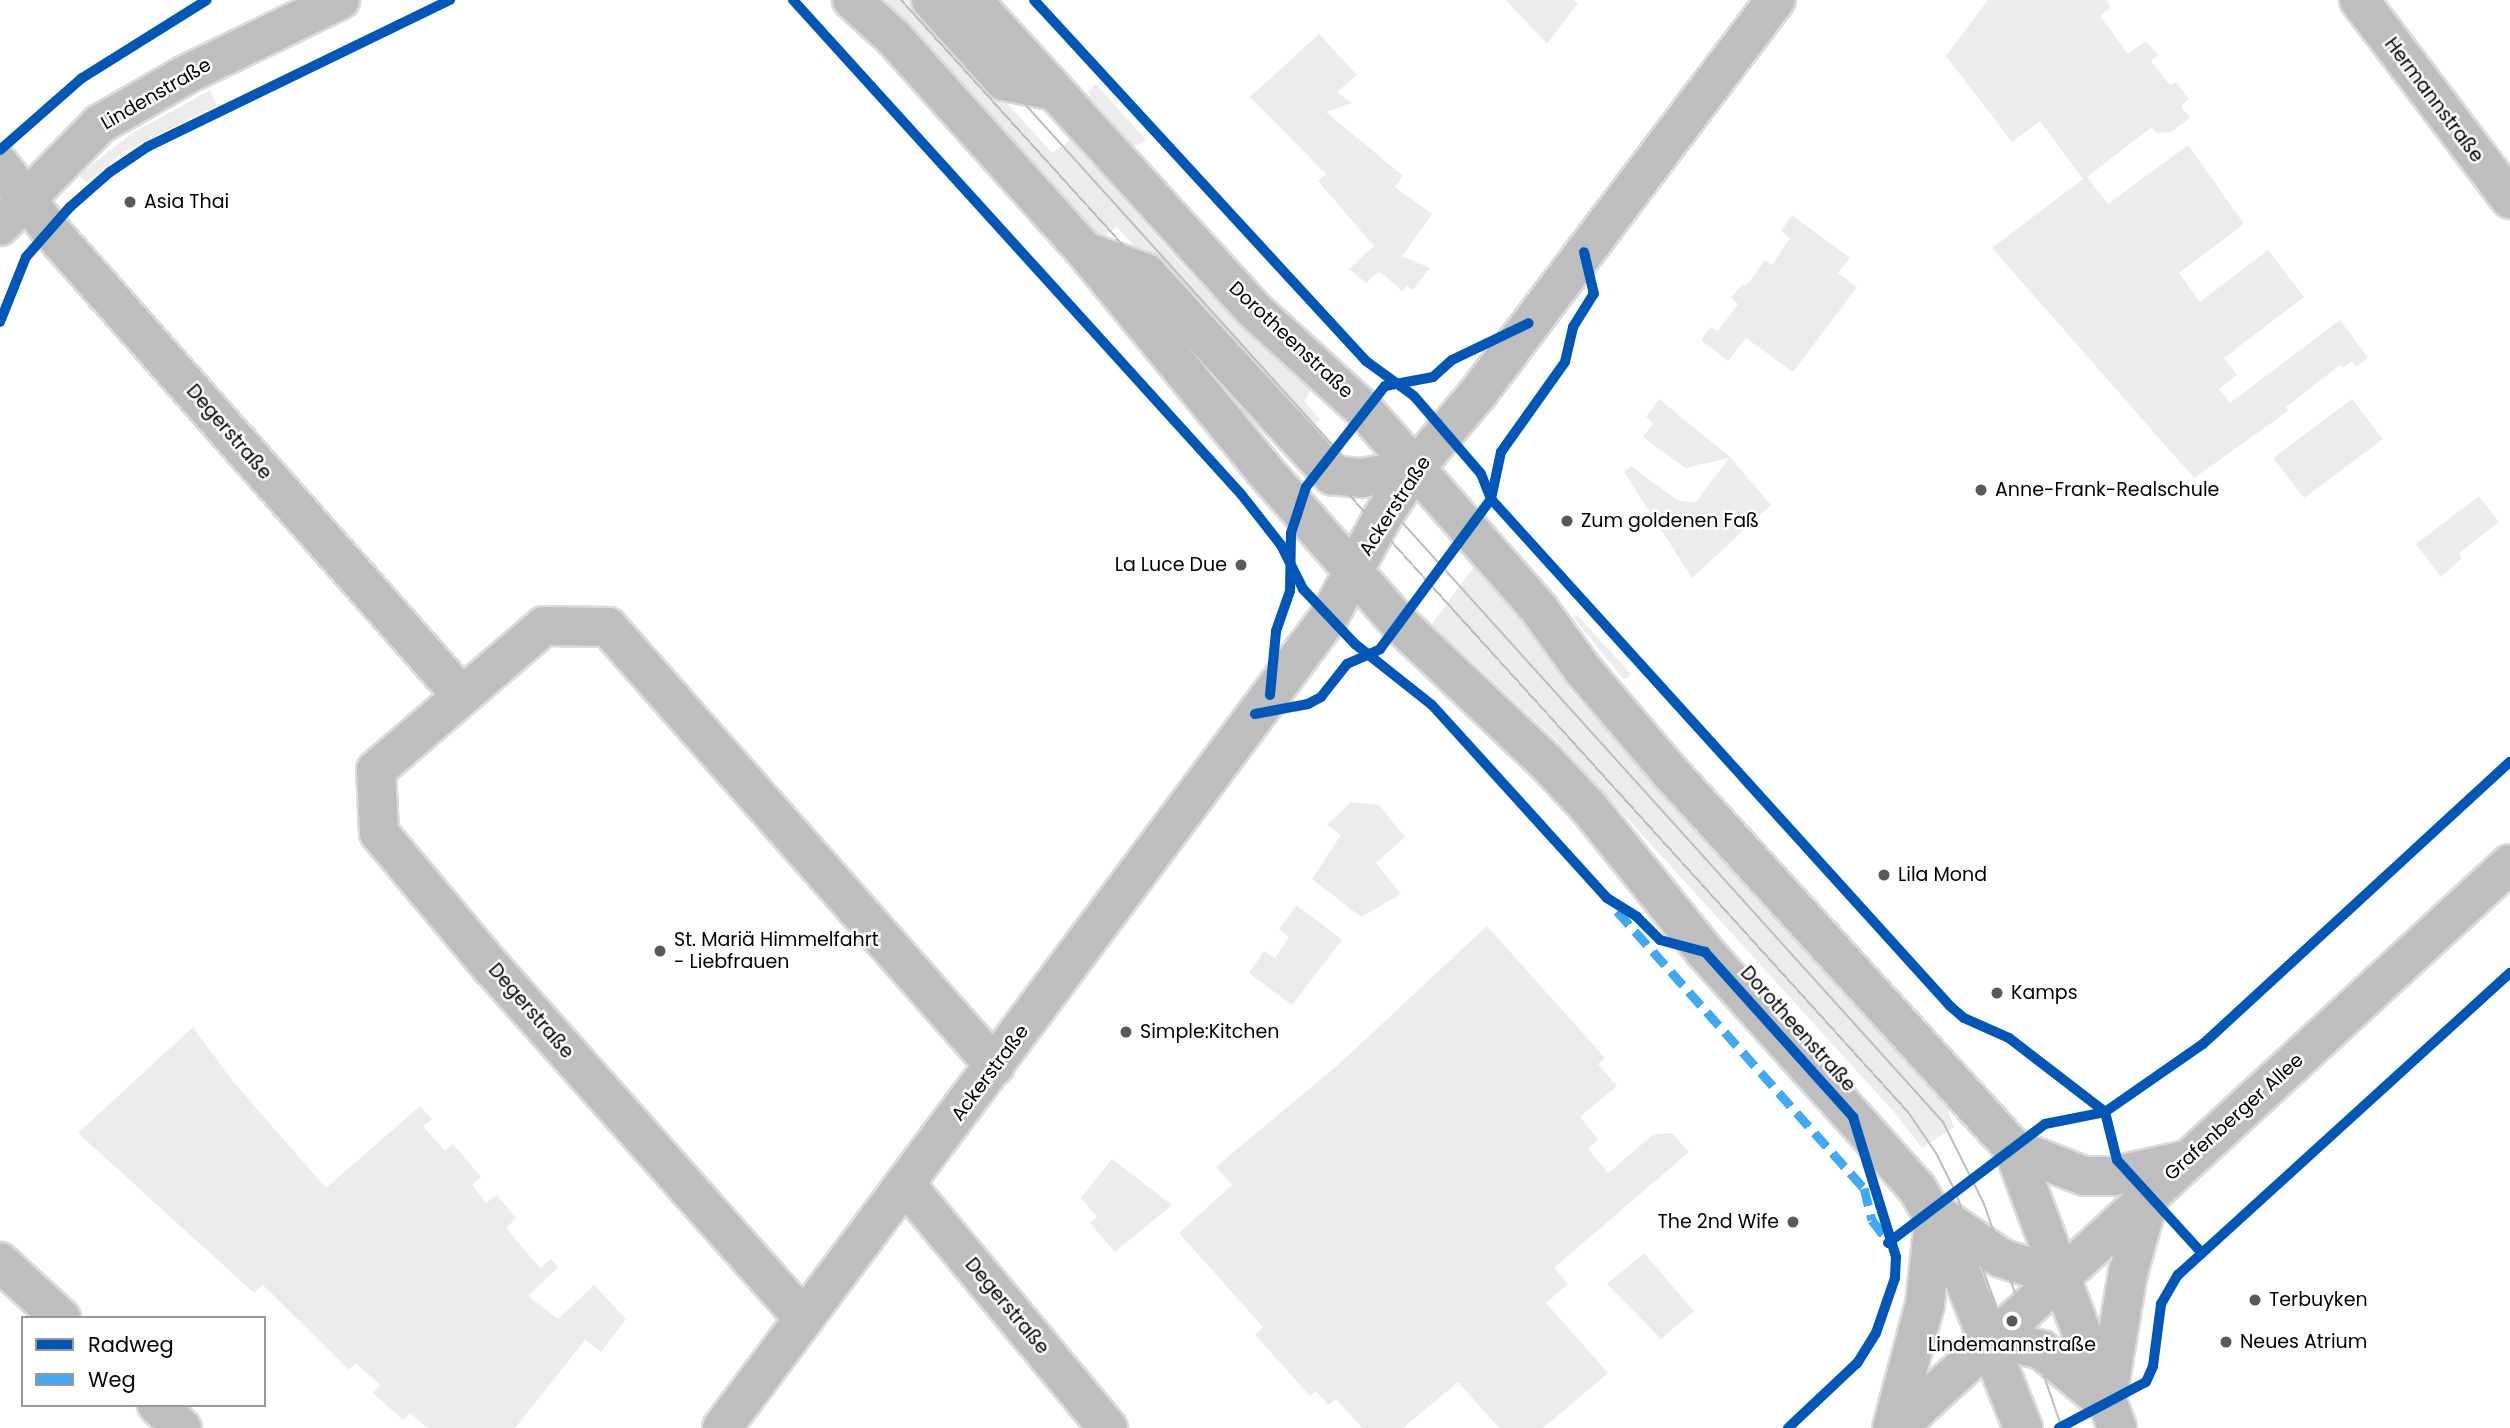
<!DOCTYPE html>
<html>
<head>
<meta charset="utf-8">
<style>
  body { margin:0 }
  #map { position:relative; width:2510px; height:1428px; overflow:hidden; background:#fff; font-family:Poppins,sans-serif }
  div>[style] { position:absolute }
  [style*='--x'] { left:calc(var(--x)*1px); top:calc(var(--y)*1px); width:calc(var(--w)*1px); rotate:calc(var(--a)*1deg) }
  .green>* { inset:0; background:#ececec }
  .roads { filter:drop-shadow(2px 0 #dbdbdb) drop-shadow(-2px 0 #dbdbdb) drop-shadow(0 2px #dbdbdb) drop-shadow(0 -2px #dbdbdb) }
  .minor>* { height:38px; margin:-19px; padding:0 19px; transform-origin:19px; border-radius:19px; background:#bebebe }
  .major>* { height:38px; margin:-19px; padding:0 19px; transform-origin:19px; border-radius:19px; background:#bebebe }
  .tram>* { height:2px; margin:-1px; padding:0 1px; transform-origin:1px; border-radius:1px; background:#bebebe }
  .quiet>* { height:9px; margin-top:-4.5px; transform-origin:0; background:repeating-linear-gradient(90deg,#3fa9f5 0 18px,transparent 0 27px) }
  .cycleway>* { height:10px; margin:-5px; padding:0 5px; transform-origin:5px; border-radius:5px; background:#0057b8 }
  .dots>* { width:19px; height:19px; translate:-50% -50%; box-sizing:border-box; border:4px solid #fff; border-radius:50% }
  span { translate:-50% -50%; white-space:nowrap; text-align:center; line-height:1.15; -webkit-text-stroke:5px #fff; paint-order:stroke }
  .street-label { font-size:19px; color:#000 }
  .poi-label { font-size:19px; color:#000 }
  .left { translate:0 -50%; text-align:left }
  .right { translate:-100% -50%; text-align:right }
  .legend { position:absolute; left:21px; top:1316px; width:245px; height:91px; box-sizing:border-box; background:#fff; border:2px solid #999; margin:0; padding:9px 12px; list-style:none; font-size:21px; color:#000 }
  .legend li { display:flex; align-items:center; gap:14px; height:35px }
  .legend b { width:35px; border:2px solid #999 }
</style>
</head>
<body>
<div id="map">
  <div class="green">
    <div style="clip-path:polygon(885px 0,914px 0,1052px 153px,1070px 140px,1183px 266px,1260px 345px,1312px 389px,1304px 401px,1320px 420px,1308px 431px,1303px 429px,1117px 227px,1102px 238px)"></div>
    <div style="clip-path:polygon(1506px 0,1574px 0,1578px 3px,1547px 44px)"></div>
    <div style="clip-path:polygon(1988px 0,2106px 0,2111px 7px,2100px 16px,2128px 54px,2146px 41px,2158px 55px,2151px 61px,2170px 85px,2176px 82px,2189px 99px,2181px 106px,2190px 118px,2171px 132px,2157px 133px,2152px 127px,2087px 177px,2108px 204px,2188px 145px,2244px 224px,2179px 273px,2200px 302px,2268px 250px,2304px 297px,2224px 358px,2237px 375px,2219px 389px,2230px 403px,2340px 320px,2368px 358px,2356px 367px,2352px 361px,2343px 368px,2340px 365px,2286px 407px,2288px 411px,2194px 478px,1992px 248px,2083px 179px,2040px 121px,2012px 142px,1946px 56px)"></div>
    <div style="clip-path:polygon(1319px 34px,1357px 75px,1337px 92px,1352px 103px,1326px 112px,1403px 176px,1395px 187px,1432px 214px,1402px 256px,1430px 268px,1413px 290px,1407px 286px,1402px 291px,1379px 271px,1366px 283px,1349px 269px,1374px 246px,1318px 181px,1326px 174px,1250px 97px)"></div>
    <div style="clip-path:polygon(1096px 84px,1147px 141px,1134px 146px,1091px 98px,1088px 92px)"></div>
    <div style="clip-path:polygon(210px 90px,217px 105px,123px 152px,86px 183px,79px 175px,131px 134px)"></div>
    <div style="clip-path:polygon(1792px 215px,1850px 258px,1838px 273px,1857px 287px,1793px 372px,1746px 338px,1728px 361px,1701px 340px,1711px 327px,1718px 331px,1738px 304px,1731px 298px,1742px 284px,1746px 286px,1765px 260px,1772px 265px,1790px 238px,1781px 231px)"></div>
    <div style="clip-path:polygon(1659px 399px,1730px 457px,1771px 505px,1692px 578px,1624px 472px,1631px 466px,1677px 500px,1695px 503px,1729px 458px,1685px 468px,1643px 437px,1653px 423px,1646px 417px)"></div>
    <div style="clip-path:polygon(2352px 399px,2383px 439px,2304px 498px,2273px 458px)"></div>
    <div style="clip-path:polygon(2479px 496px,2499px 522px,2459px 553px,2462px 558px,2441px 577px,2416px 544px)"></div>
    <div style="clip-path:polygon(1475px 565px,1529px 630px,1571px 691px,1947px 1108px,1954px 1127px,1922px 1148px,1894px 1112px,1557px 741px,1432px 624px)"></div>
    <div style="clip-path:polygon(1577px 615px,1631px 674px,1624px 680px,1573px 617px)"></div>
    <div style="clip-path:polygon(1351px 802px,1379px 805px,1405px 837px,1376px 863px,1401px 894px,1361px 917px,1312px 879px,1341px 835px,1327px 825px)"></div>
    <div style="clip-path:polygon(1297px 905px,1342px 940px,1292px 1005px,1249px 973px,1264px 951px,1275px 958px,1289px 937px,1279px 929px)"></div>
    <div style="clip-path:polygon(1487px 926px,1605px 1058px,1598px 1064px,1617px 1086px,1580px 1117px,1598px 1139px,1588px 1149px,1608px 1173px,1654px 1134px,1672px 1133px,1689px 1152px,1554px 1268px,1568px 1284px,1546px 1303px,1608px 1373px,1543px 1428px,1499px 1428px,1458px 1382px,1403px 1428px,1362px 1428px,1336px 1399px,1328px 1405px,1316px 1391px,1310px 1396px,1255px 1335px,1263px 1327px,1179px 1233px,1232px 1185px,1216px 1167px,1339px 1064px)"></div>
    <div style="clip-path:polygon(193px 1027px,231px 1079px,326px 1188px,420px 1106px,432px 1119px,423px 1126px,445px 1151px,453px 1144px,481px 1177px,472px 1185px,486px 1203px,497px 1195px,516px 1218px,506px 1228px,540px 1268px,551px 1259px,558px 1267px,528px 1296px,558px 1319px,594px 1285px,626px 1319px,601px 1352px,585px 1340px,515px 1428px,427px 1428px,410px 1413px,403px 1420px,373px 1393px,380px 1385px,356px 1363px,349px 1370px,263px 1285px,254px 1293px,78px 1133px)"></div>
    <div style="clip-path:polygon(1112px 1159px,1172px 1205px,1115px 1252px,1090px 1223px,1097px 1217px,1081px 1198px)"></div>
    <div style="clip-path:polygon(1644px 1253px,1694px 1311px,1661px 1339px,1607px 1284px)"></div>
  </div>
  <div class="roads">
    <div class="minor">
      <div style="--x:2359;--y:0;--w:250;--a:52.8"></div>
      <div style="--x:0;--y:165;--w:82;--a:52.4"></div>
      <div style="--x:50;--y:230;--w:622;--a:48.52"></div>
      <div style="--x:0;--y:226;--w:143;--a:-45.6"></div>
      <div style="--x:100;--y:124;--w:100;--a:-29.9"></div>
      <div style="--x:187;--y:74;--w:170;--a:-25.8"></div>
      <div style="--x:906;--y:1185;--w:316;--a:50.3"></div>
      <div style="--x:0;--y:1262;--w:83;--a:42.6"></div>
      <div style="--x:804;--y:1319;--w:470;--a:-131.6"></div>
      <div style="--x:492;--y:968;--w:176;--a:-129.9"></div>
      <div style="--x:379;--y:833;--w:63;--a:-92.7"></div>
      <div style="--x:376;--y:770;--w:221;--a:-40.6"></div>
      <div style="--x:544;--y:626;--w:64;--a:0.9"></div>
      <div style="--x:608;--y:627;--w:585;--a:48.6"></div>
      <div style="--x:157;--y:1405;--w:34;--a:43"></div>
      <div style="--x:722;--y:1428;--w:1013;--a:-53.19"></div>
      <div style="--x:1329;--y:617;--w:115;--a:-61.9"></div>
      <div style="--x:1383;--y:516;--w:58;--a:-56.3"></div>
      <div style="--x:1415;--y:468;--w:99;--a:-49.9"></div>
      <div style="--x:1479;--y:392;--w:492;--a:-52.9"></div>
    </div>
    <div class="major">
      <div style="--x:852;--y:0;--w:55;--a:42.1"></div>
      <div style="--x:893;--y:37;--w:288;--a:48.1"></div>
      <div style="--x:1085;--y:251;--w:283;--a:50.7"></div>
      <div style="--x:1264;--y:470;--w:204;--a:48.6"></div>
      <div style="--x:1399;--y:623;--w:201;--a:43.4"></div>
      <div style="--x:1545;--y:761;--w:66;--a:46.8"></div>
      <div style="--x:1590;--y:809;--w:184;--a:51.2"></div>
      <div style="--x:1705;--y:952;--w:316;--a:48.1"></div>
      <div style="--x:1916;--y:1187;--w:64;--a:59"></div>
      <div style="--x:1949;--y:1242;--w:200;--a:68.3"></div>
      <div style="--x:931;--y:0;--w:109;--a:48"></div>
      <div style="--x:1004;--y:81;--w:51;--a:11.3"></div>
      <div style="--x:972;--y:0;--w:419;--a:47.7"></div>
      <div style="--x:1254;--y:310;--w:150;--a:42.3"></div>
      <div style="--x:1365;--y:411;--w:264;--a:48.7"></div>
      <div style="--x:1539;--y:609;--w:75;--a:54.2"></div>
      <div style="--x:1583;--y:670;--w:133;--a:49.6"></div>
      <div style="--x:1669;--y:771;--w:510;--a:47.62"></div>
      <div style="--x:2013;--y:1148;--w:299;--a:69.6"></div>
      <div style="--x:1088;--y:252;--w:62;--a:19.9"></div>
      <div style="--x:1146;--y:273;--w:275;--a:47.4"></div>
      <div style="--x:1332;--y:475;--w:30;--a:6"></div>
      <div style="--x:1362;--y:478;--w:54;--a:-10.7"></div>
      <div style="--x:2013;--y:1148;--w:76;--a:21.5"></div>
      <div style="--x:2084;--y:1176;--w:30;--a:0"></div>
      <div style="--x:2114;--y:1176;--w:74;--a:-12.5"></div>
      <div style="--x:1939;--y:1215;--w:75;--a:34.7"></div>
      <div style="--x:2001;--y:1258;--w:62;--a:17.9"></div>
      <div style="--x:1989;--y:1343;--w:17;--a:-7"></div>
      <div style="--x:2006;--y:1341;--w:37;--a:14"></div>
      <div style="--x:2042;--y:1350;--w:78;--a:39.8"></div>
      <div style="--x:2107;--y:1398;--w:127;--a:-80.5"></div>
      <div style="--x:2128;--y:1273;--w:82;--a:-74.4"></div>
      <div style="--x:1892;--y:1428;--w:128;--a:-75.1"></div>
      <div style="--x:1925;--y:1304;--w:84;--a:-83.9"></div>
      <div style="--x:1897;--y:1428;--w:833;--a:-42.62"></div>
    </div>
  </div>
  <div class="tram">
    <div style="--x:901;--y:0;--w:1500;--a:47.84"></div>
    <div style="--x:1908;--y:1112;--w:50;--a:55.7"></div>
    <div style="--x:1936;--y:1153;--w:45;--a:63.4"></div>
    <div style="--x:1956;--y:1193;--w:249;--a:70.5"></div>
    <div style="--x:931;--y:0;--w:1511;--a:47.95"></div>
    <div style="--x:1943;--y:1122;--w:92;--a:63.4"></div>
    <div style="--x:1984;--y:1204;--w:237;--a:70.8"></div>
    <div style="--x:1882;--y:1428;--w:854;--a:-42.68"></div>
    <div style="--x:1914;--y:1428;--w:811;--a:-42.7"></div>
  </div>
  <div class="quiet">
    <div style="--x:1617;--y:911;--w:371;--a:48.3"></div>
    <div style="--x:1864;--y:1188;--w:33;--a:76"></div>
    <div style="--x:1872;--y:1220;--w:20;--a:53"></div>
  </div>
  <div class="cycleway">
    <div style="--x:793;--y:0;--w:667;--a:47.8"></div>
    <div style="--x:1241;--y:494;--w:65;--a:51.9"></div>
    <div style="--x:1281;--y:545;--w:49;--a:63.4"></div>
    <div style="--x:1303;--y:589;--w:76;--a:46.6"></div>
    <div style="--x:1355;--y:644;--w:98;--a:38.4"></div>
    <div style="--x:1432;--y:705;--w:261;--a:47.8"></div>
    <div style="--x:1607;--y:898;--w:36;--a:32"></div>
    <div style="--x:1637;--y:917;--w:33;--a:45"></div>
    <div style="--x:1660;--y:940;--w:47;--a:14.9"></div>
    <div style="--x:1705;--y:952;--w:222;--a:48.1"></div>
    <div style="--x:1853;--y:1117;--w:146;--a:72.9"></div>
    <div style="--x:1896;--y:1257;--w:21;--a:93"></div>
    <div style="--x:1895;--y:1278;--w:58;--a:109.1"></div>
    <div style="--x:1876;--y:1333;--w:36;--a:122"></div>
    <div style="--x:1857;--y:1363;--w:95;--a:136.7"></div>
    <div style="--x:1034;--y:0;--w:490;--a:47.4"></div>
    <div style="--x:1366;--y:361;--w:59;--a:36.1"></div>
    <div style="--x:1414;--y:396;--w:103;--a:49.3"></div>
    <div style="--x:1481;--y:474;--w:27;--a:68"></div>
    <div style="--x:1491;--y:499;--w:684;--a:47.84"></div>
    <div style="--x:1950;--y:1006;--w:18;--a:41"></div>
    <div style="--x:1964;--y:1018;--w:49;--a:24"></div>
    <div style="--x:2009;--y:1038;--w:121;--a:37.6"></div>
    <div style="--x:0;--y:150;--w:109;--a:-41.3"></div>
    <div style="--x:82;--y:78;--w:147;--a:-32"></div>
    <div style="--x:0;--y:322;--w:70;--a:-68.2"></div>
    <div style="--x:26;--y:257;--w:67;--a:-48.7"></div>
    <div style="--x:70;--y:207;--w:53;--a:-41.2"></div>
    <div style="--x:110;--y:172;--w:45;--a:-34"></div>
    <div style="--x:147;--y:147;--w:337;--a:-25.9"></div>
    <div style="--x:1270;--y:695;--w:64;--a:-84.6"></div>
    <div style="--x:1276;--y:631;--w:42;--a:-70.7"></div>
    <div style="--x:1290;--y:591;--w:58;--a:-89"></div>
    <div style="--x:1291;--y:533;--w:48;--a:-71.9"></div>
    <div style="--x:1306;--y:487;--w:128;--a:-52"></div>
    <div style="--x:1385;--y:386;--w:49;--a:-10.6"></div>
    <div style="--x:1433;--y:377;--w:25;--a:-42"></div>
    <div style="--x:1452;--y:360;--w:85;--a:-25.7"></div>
    <div style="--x:1255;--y:714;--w:54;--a:-10.7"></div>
    <div style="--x:1308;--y:704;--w:15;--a:-28"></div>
    <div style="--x:1321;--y:697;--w:42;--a:-51.8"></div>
    <div style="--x:1347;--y:664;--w:36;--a:-24"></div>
    <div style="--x:1380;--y:649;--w:187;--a:-53.5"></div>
    <div style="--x:1491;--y:499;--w:48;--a:-78"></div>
    <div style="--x:1501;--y:452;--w:110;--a:-54.6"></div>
    <div style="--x:1565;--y:362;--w:36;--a:-77"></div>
    <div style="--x:1573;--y:327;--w:39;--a:-58"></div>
    <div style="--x:1594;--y:294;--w:43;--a:-103.4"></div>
    <div style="--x:2105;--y:1112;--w:49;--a:76"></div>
    <div style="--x:2117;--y:1160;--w:123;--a:47.6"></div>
    <div style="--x:1888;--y:1243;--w:197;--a:-37.2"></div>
    <div style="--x:2045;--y:1124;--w:61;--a:-11.3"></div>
    <div style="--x:2105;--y:1112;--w:119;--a:-34.8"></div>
    <div style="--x:2203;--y:1044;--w:417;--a:-42.6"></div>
    <div style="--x:2059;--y:1428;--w:98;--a:-27.9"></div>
    <div style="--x:2146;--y:1382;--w:17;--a:-66"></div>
    <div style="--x:2153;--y:1366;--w:63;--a:-82.6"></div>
    <div style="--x:2161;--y:1304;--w:34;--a:-60"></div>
    <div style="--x:2178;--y:1275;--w:449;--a:-42.3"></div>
  </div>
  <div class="dots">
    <div style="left:130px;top:202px;background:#595959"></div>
    <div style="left:1981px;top:490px;background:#595959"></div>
    <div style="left:1567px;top:521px;background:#595959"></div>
    <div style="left:1241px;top:565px;background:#595959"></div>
    <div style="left:1884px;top:875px;background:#595959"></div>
    <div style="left:660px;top:951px;background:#595959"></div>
    <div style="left:1997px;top:993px;background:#595959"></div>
    <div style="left:1126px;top:1032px;background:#595959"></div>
    <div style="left:1793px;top:1222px;background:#595959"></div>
    <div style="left:2255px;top:1300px;background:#595959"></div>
    <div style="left:2012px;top:1321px;background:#595959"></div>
    <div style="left:2226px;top:1342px;background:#595959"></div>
  </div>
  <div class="street-label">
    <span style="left:156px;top:94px;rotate:-30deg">Lindenstraße</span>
    <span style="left:2434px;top:100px;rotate:53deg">Hermannstraße</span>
    <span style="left:1291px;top:340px;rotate:43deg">Dorotheenstraße</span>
    <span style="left:229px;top:432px;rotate:49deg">Degerstraße</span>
    <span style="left:1395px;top:506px;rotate:-57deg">Ackerstraße</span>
    <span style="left:531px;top:1011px;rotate:49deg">Degerstraße</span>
    <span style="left:1798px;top:1029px;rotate:48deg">Dorotheenstraße</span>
    <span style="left:990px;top:1073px;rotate:-53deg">Ackerstraße</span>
    <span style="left:2234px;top:1117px;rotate:-42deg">Grafenberger Allee</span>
    <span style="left:1007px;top:1306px;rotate:50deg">Degerstraße</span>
  </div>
  <div class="poi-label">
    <span class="left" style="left:144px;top:202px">Asia Thai</span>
    <span class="left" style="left:1995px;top:490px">Anne-Frank-Realschule</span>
    <span class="left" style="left:1581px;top:521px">Zum goldenen Faß</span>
    <span class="right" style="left:1227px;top:565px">La Luce Due</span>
    <span class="left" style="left:1898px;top:875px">Lila Mond</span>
    <span class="left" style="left:674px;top:951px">St. Mariä Himmelfahrt<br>- Liebfrauen</span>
    <span class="left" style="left:2011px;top:993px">Kamps</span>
    <span class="left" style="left:1140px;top:1032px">Simple:Kitchen</span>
    <span class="right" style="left:1779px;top:1222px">The 2nd Wife</span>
    <span class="left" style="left:2269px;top:1300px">Terbuyken</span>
    <span class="left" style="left:2240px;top:1342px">Neues Atrium</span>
    <span style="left:2012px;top:1345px">Lindemannstraße</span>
  </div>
  <ul class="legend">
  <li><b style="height:9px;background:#0057b8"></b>Radweg</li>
  <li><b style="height:9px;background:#3fa9f5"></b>Weg</li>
  </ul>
</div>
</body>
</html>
